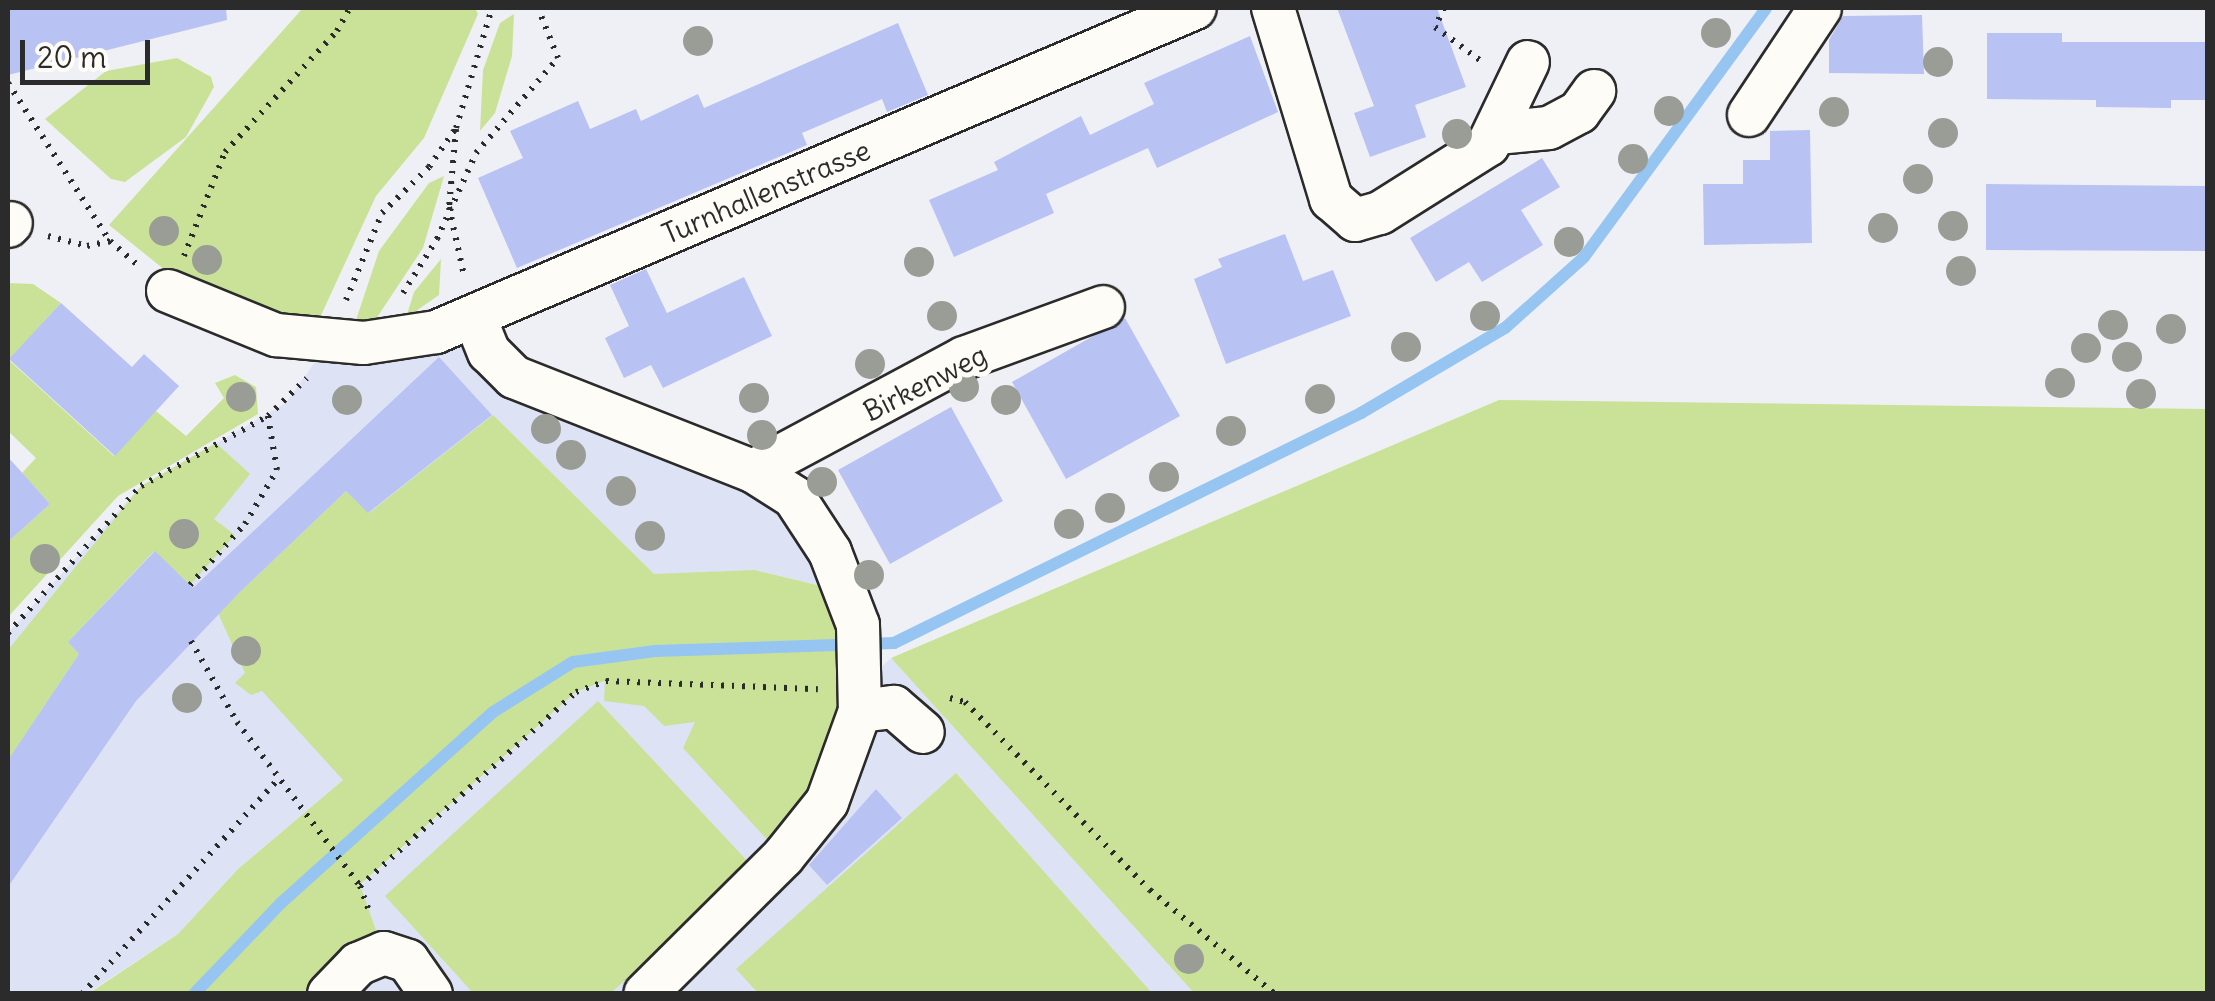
<!DOCTYPE html>
<html>
<head>
<meta charset="utf-8">
<style>
  body { margin:0 }
  #map { position:relative; width:2215px; height:1001px; overflow:hidden; background:#eff0f6; font-family:Delius,sans-serif }
  div>[style] { position:absolute }
  [style*='--x'] { left:calc(var(--x)*1px); top:calc(var(--y)*1px); width:calc(var(--w)*1px); rotate:calc(var(--a)*1deg) }
  .built>* { inset:0; background:#dee2f5 }
  .green>* { inset:0; background:#cae298 }
  .stream>* { height:12px; margin:-6px; padding:0 6px; transform-origin:6px; border-radius:6px; background:#96c5f1 }
  .building>* { inset:0; background:#b8c2f3 }
  .path>* { height:6px; margin-top:-3px; transform-origin:0; background:repeating-linear-gradient(90deg,#2b2b2b 0 2.5px,transparent 0 10.5px) }
  .roads { filter:drop-shadow(2px 0 #2b2b2b) drop-shadow(-2px 0 #2b2b2b) drop-shadow(0 2px #2b2b2b) drop-shadow(0 -2px #2b2b2b) }
  .minor>* { height:42px; margin:-21px; padding:0 21px; transform-origin:21px; border-radius:21px; background:#fdfcf7 }
  .trees>* { width:30px; height:30px; margin:-15px; border-radius:50%; background:#999d95 }
  span { translate:-50% -50%; white-space:nowrap; text-align:center; line-height:1.15; -webkit-text-stroke:10px #fdfcf7; paint-order:stroke }
  .street-label { font-size:28px; color:#2b2b2b }
  .frame { position:absolute; inset:0; border:10px solid #2b2b2b; pointer-events:none }
  .scale { position:absolute; left:20px; top:40px; width:130px; height:45px; box-sizing:border-box; border:5px solid #2b2b2b; border-top:0; padding-left:12px; font-size:30px; line-height:35px; white-space:nowrap; color:#2b2b2b; -webkit-text-stroke:8px #fdfcf7; paint-order:stroke }
</style>
</head>
<body>
<div id="map">
  <div class="built">
    <div style="clip-path:polygon(436px 332px,753px 471px,846px 592px,755px 570px,344px 779px,238px 869px,178px 934px,88px 993px,8px 994px,8px 633px,141px 486px,286px 403px,329px 342px)"></div>
    <div style="clip-path:polygon(891px 658px,1194px 993px,252px 994px,360px 886px,576px 692px,606px 681px,859px 688px)"></div>
  </div>
  <div class="green">
    <div style="clip-path:polygon(303px 8px,475px 8px,478px 14px,424px 138px,376px 196px,317px 324px,281px 319px,181px 283px,109px 225px)"></div>
    <div style="clip-path:polygon(514px 14px,512px 56px,495px 113px,480px 131px,483px 70px,500px 23px)"></div>
    <div style="clip-path:polygon(177px 58px,211px 77px,214px 87px,186px 137px,125px 182px,111px 179px,45px 119px,106px 71px)"></div>
    <div style="clip-path:polygon(444px 176px,423px 248px,372px 325px,353px 329px,379px 251px,429px 183px)"></div>
    <div style="clip-path:polygon(441px 259px,439px 295px,406px 318px,414px 292px)"></div>
    <div style="clip-path:polygon(8px 283px,33px 284px,61px 303px,9px 360px,114px 456px,156px 411px,186px 436px,224px 398px,215px 383px,235px 375px,256px 387px,258px 414px,118px 496px,8px 617px,8px 542px,50px 504px,22px 473px,36px 458px,8px 431px)"></div>
    <div style="clip-path:polygon(1499px 400px,2207px 409px,2207px 993px,1194px 993px,891px 658px)"></div>
    <div style="clip-path:polygon(493px 415px,654px 574px,755px 570px,846px 592px,863px 671px,783px 857px,683px 748px,695px 722px,664px 726px,644px 706px,604px 701px,605px 681px,576px 692px,360px 885px,384px 953px,329px 993px,88px 994px,178px 934px,238px 869px,343px 780px,262px 691px,251px 695px,235px 683px,245px 673px,218px 613px,346px 491px,369px 513px)"></div>
    <div style="clip-path:polygon(216px 443px,250px 474px,214px 519px,235px 535px,190px 585px,154px 551px,68px 642px,79px 654px,8px 760px,8px 650px,141px 486px)"></div>
    <div style="clip-path:polygon(598px 701px,751px 865px,611px 993px,473px 993px,385px 896px)"></div>
    <div style="clip-path:polygon(956px 773px,1152px 993px,758px 993px,736px 969px)"></div>
  </div>
  <div class="stream">
    <div style="--x:194;--y:994;--w:126;--a:-46.3"></div>
    <div style="--x:281;--y:903;--w:285;--a:-42"></div>
    <div style="--x:493;--y:712;--w:94;--a:-32"></div>
    <div style="--x:573;--y:662;--w:83;--a:-7.6"></div>
    <div style="--x:655;--y:651;--w:239;--a:-1.9"></div>
    <div style="--x:894;--y:643;--w:521;--a:-26.22"></div>
    <div style="--x:1361;--y:413;--w:167;--a:-30.6"></div>
    <div style="--x:1505;--y:328;--w:106;--a:-41.9"></div>
    <div style="--x:1584;--y:257;--w:308;--a:-53.8"></div>
  </div>
  <div class="building">
    <div style="clip-path:polygon(8px 8px,226px 8px,227px 20px,8px 75px)"></div>
    <div style="clip-path:polygon(1337px 8px,1437px 8px,1466px 87px,1415px 105px,1426px 137px,1370px 157px,1354px 113px,1374px 106px)"></div>
    <div style="clip-path:polygon(1922px 15px,1924px 74px,1829px 73px,1829px 40px,1843px 16px)"></div>
    <div style="clip-path:polygon(898px 23px,928px 95px,887px 112px,882px 99px,802px 133px,807px 145px,517px 268px,478px 178px,523px 158px,510px 131px,578px 101px,590px 129px,636px 109px,641px 121px,698px 94px,704px 108px)"></div>
    <div style="clip-path:polygon(1987px 33px,2062px 33px,2062px 42px,2208px 42px,2208px 100px,2171px 100px,2171px 108px,2096px 107px,2096px 100px,1987px 99px)"></div>
    <div style="clip-path:polygon(1250px 36px,1278px 112px,1157px 168px,1148px 148px,1046px 194px,1054px 213px,954px 257px,929px 200px,998px 170px,994px 162px,1081px 116px,1090px 135px,1154px 104px,1144px 83px)"></div>
    <div style="clip-path:polygon(1810px 130px,1812px 243px,1704px 245px,1703px 184px,1743px 184px,1743px 160px,1770px 160px,1770px 131px)"></div>
    <div style="clip-path:polygon(1542px 158px,1560px 187px,1521px 210px,1543px 245px,1482px 282px,1469px 262px,1436px 282px,1410px 238px)"></div>
    <div style="clip-path:polygon(1986px 184px,2208px 186px,2208px 251px,1986px 250px)"></div>
    <div style="clip-path:polygon(1285px 234px,1303px 281px,1333px 270px,1351px 316px,1226px 364px,1194px 279px,1222px 267px,1218px 259px)"></div>
    <div style="clip-path:polygon(646px 269px,667px 313px,744px 277px,772px 336px,663px 388px,651px 365px,624px 378px,605px 338px,629px 326px,610px 285px)"></div>
    <div style="clip-path:polygon(61px 303px,132px 367px,144px 354px,179px 386px,115px 456px,9px 359px)"></div>
    <div style="clip-path:polygon(1125px 318px,1180px 416px,1066px 479px,1012px 382px)"></div>
    <div style="clip-path:polygon(439px 357px,492px 415px,368px 513px,346px 491px,239px 593px,136px 701px,8px 887px,8px 760px,79px 654px,68px 642px,155px 551px,193px 588px)"></div>
    <div style="clip-path:polygon(951px 407px,1003px 501px,890px 564px,838px 470px)"></div>
    <div style="clip-path:polygon(8px 457px,50px 504px,8px 542px)"></div>
    <div style="clip-path:polygon(876px 789px,902px 818px,827px 885px,809px 865px)"></div>
  </div>
  <div class="path">
    <div style="--x:1444;--y:8;--w:21;--a:115"></div>
    <div style="--x:1435;--y:27;--w:57;--a:36.5"></div>
    <div style="--x:8;--y:83;--w:188;--a:57.2"></div>
    <div style="--x:110;--y:241;--w:37;--a:41"></div>
    <div style="--x:456;--y:129;--w:78;--a:95.1"></div>
    <div style="--x:449;--y:207;--w:70;--a:77.6"></div>
    <div style="--x:48;--y:236;--w:40;--a:14.4"></div>
    <div style="--x:87;--y:246;--w:24;--a:-12"></div>
    <div style="--x:184;--y:256;--w:112;--a:-68.5"></div>
    <div style="--x:225;--y:152;--w:165;--a:-47.2"></div>
    <div style="--x:337;--y:31;--w:26;--a:-61"></div>
    <div style="--x:403;--y:293;--w:64;--a:-57.8"></div>
    <div style="--x:437;--y:239;--w:94;--a:-65.6"></div>
    <div style="--x:476;--y:153;--w:125;--a:-49.2"></div>
    <div style="--x:558;--y:58;--w:54;--a:-111.8"></div>
    <div style="--x:346;--y:300;--w:94;--a:-67.5"></div>
    <div style="--x:382;--y:213;--w:66;--a:-44.4"></div>
    <div style="--x:429;--y:167;--w:47;--a:-55.3"></div>
    <div style="--x:456;--y:128;--w:125;--a:-73.3"></div>
    <div style="--x:190;--y:585;--w:82;--a:-48"></div>
    <div style="--x:245;--y:524;--w:63;--a:-59.3"></div>
    <div style="--x:277;--y:470;--w:55;--a:-99.5"></div>
    <div style="--x:8;--y:633;--w:198;--a:-47.9"></div>
    <div style="--x:141;--y:486;--w:145;--a:-28.9"></div>
    <div style="--x:268;--y:416;--w:54;--a:-44.3"></div>
    <div style="--x:191;--y:641;--w:93;--a:60.4"></div>
    <div style="--x:237;--y:722;--w:205;--a:53.1"></div>
    <div style="--x:360;--y:886;--w:290;--a:-41.9"></div>
    <div style="--x:576;--y:692;--w:32;--a:-20"></div>
    <div style="--x:606;--y:681;--w:212;--a:2.2"></div>
    <div style="--x:950;--y:698;--w:16;--a:15"></div>
    <div style="--x:965;--y:702;--w:264;--a:45.5"></div>
    <div style="--x:1150;--y:890;--w:163;--a:39.8"></div>
    <div style="--x:360;--y:886;--w:29;--a:70"></div>
    <div style="--x:82;--y:994;--w:292;--a:-47.6"></div>
  </div>
  <div class="roads">
    <div class="minor">
      <div style="--x:1273;--y:8;--w:200;--a:73.1"></div>
      <div style="--x:1331;--y:199;--w:32;--a:41"></div>
      <div style="--x:1355;--y:220;--w:26;--a:-16"></div>
      <div style="--x:1380;--y:213;--w:128;--a:-32.2"></div>
      <div style="--x:1488;--y:145;--w:92;--a:-64.3"></div>
      <div style="--x:1749;--y:115;--w:128;--a:-56.4"></div>
      <div style="--x:1497;--y:133;--w:52;--a:-5.5"></div>
      <div style="--x:1549;--y:128;--w:34;--a:-28"></div>
      <div style="--x:1579;--y:112;--w:26;--a:-54"></div>
      <div style="--x:8;--y:226;--w:4;--a:-45"></div>
      <div style="--x:168;--y:291;--w:117;--a:22.2"></div>
      <div style="--x:276;--y:335;--w:88;--a:5.2"></div>
      <div style="--x:364;--y:343;--w:73;--a:-8.7"></div>
      <div style="--x:436;--y:332;--w:825;--a:-23.12"></div>
      <div style="--x:475;--y:318;--w:37;--a:68"></div>
      <div style="--x:489;--y:352;--w:35;--a:45"></div>
      <div style="--x:514;--y:377;--w:257;--a:21.5"></div>
      <div style="--x:753;--y:471;--w:49;--a:32.4"></div>
      <div style="--x:794;--y:497;--w:66;--a:56.8"></div>
      <div style="--x:830;--y:552;--w:78;--a:69"></div>
      <div style="--x:858;--y:625;--w:86;--a:88.7"></div>
      <div style="--x:860;--y:711;--w:97;--a:109.9"></div>
      <div style="--x:827;--y:802;--w:70;--a:128.7"></div>
      <div style="--x:783;--y:857;--w:194;--a:135.2"></div>
      <div style="--x:753;--y:471;--w:239;--a:-28.2"></div>
      <div style="--x:964;--y:358;--w:148;--a:-20.1"></div>
      <div style="--x:860;--y:711;--w:34;--a:-7"></div>
      <div style="--x:894;--y:707;--w:38;--a:41"></div>
      <div style="--x:329;--y:994;--w:42;--a:-46"></div>
      <div style="--x:358;--y:964;--w:28;--a:-23"></div>
      <div style="--x:384;--y:953;--w:25;--a:18"></div>
      <div style="--x:408;--y:961;--w:40;--a:55.1"></div>
    </div>
  </div>
  <div class="trees">
    <div style="left:1716px;top:33px"></div>
    <div style="left:698px;top:41px"></div>
    <div style="left:1938px;top:62px"></div>
    <div style="left:1669px;top:111px"></div>
    <div style="left:1834px;top:112px"></div>
    <div style="left:1943px;top:133px"></div>
    <div style="left:1457px;top:134px"></div>
    <div style="left:1633px;top:159px"></div>
    <div style="left:1918px;top:179px"></div>
    <div style="left:1953px;top:226px"></div>
    <div style="left:1883px;top:228px"></div>
    <div style="left:164px;top:231px"></div>
    <div style="left:1569px;top:242px"></div>
    <div style="left:207px;top:260px"></div>
    <div style="left:919px;top:262px"></div>
    <div style="left:1961px;top:271px"></div>
    <div style="left:942px;top:316px"></div>
    <div style="left:1485px;top:316px"></div>
    <div style="left:2113px;top:325px"></div>
    <div style="left:2171px;top:329px"></div>
    <div style="left:1406px;top:347px"></div>
    <div style="left:2086px;top:348px"></div>
    <div style="left:2127px;top:357px"></div>
    <div style="left:870px;top:364px"></div>
    <div style="left:2060px;top:383px"></div>
    <div style="left:964px;top:387px"></div>
    <div style="left:2141px;top:394px"></div>
    <div style="left:241px;top:397px"></div>
    <div style="left:754px;top:398px"></div>
    <div style="left:1320px;top:399px"></div>
    <div style="left:347px;top:400px"></div>
    <div style="left:1006px;top:400px"></div>
    <div style="left:546px;top:429px"></div>
    <div style="left:1231px;top:431px"></div>
    <div style="left:762px;top:435px"></div>
    <div style="left:571px;top:455px"></div>
    <div style="left:1164px;top:477px"></div>
    <div style="left:822px;top:482px"></div>
    <div style="left:621px;top:491px"></div>
    <div style="left:1110px;top:508px"></div>
    <div style="left:1069px;top:524px"></div>
    <div style="left:184px;top:534px"></div>
    <div style="left:650px;top:536px"></div>
    <div style="left:45px;top:559px"></div>
    <div style="left:869px;top:575px"></div>
    <div style="left:246px;top:651px"></div>
    <div style="left:187px;top:698px"></div>
    <div style="left:1189px;top:959px"></div>
  </div>
  <div class="street-label">
    <span style="left:766px;top:192px;rotate:-23deg">Turnhallenstrasse</span>
    <span style="left:925px;top:383px;rotate:-27deg">Birkenweg</span>
  </div>
  <div class="frame"></div>
  <div class="scale">20 m</div>
</div>
</body>
</html>
